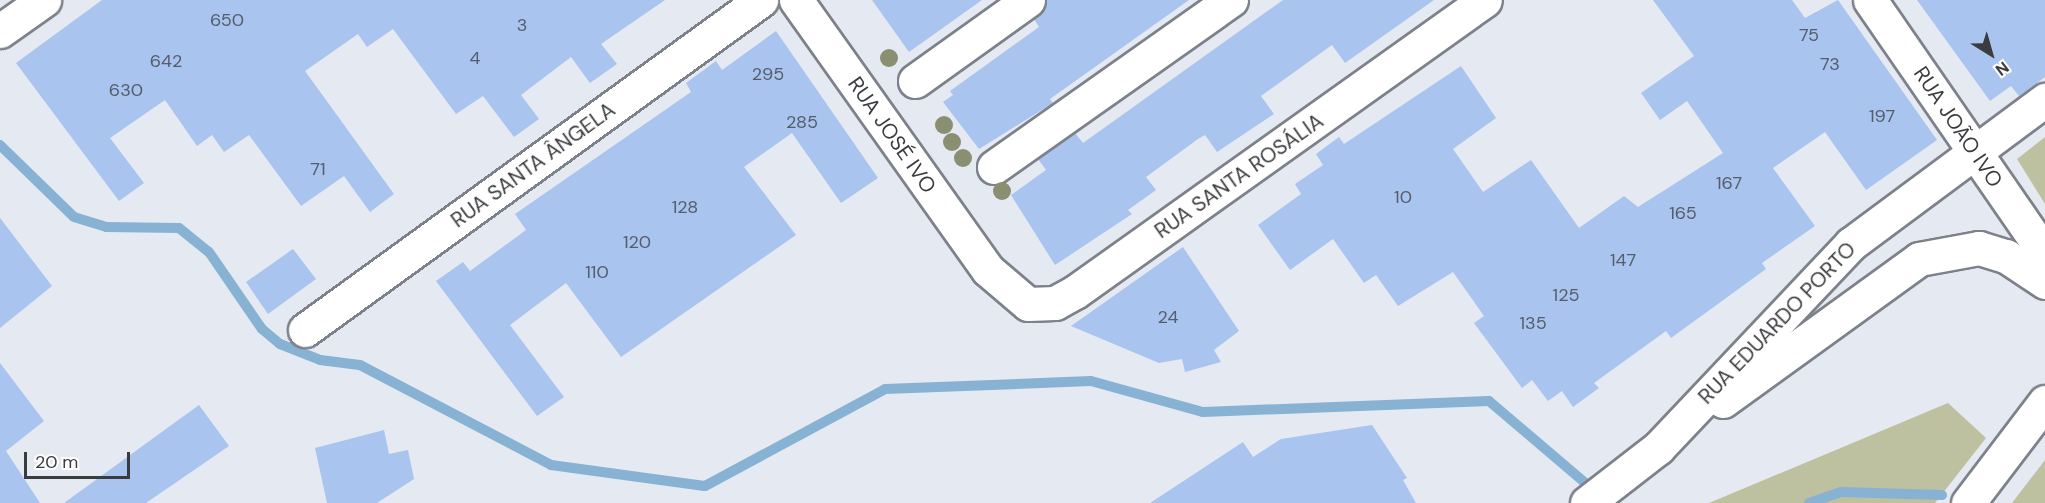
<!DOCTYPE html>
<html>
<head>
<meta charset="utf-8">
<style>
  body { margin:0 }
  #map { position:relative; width:2045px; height:503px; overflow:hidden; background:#e4e9f2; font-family:"DM Sans",sans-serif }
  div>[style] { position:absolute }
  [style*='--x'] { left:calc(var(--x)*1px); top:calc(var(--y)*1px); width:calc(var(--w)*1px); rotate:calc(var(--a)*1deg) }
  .green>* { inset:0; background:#bdc1a0 }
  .stream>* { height:10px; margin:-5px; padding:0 5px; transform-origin:5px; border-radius:5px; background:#87b2d3 }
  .building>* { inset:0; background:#a9c4ef }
  .roads { filter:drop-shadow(2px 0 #7d828a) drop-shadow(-2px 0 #7d828a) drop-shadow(0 2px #7d828a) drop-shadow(0 -2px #7d828a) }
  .street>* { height:33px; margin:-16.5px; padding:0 16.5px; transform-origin:16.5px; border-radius:16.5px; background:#fff }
  .primary>* { height:33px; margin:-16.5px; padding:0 16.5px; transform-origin:16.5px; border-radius:16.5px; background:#fff }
  .trees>* { width:18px; height:18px; margin:-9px; border-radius:50%; background:#8b8f71 }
  span { translate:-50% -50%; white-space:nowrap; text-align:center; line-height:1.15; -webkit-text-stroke:4.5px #fff; paint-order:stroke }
  .number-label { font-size:18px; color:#555d6a }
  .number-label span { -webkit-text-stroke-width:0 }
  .street-label { font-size:21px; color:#393b3e }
  .north { position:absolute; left:1961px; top:24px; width:60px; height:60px; -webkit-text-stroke:4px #fff; paint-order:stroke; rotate:143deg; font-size:16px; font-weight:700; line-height:24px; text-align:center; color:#393b3e }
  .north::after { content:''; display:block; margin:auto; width:21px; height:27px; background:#393b3e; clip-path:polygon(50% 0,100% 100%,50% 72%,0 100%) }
  .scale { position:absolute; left:24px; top:452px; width:106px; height:27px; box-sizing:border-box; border:3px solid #393b3e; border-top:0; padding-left:8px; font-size:18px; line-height:21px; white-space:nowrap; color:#393b3e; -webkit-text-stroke:4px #fff; paint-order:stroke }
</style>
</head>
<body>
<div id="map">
  <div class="green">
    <div style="clip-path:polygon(2045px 137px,2045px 204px,2017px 159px)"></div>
    <div style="clip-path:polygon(1948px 403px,1986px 438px,1935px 503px,1709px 503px)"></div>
    <div style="clip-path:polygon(2045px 460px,2045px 503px,2012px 503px)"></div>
  </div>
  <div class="stream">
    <div style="--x:0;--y:145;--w:103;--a:44.2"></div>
    <div style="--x:74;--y:217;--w:34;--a:17"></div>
    <div style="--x:106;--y:227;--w:73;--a:0.8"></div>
    <div style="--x:179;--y:228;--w:38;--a:39"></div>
    <div style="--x:209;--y:252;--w:93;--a:55.5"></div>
    <div style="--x:262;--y:329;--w:23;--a:40"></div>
    <div style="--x:280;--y:344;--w:43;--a:21.8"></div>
    <div style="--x:320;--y:360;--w:40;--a:7.1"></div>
    <div style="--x:360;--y:365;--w:216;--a:27.6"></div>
    <div style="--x:551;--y:465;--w:155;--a:7.8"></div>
    <div style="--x:705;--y:486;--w:204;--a:-28.3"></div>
    <div style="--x:885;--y:389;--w:206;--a:-2.2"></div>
    <div style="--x:1091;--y:381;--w:116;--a:15.5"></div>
    <div style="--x:1203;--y:412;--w:286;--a:-2.2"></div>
    <div style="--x:1489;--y:401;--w:140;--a:40.4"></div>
    <div style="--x:1809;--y:503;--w:34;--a:-19"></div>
    <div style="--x:1841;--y:492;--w:101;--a:1.7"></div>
  </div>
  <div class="building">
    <div style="clip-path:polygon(102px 0,665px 0,601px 44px,617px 64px,590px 83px,571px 57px,521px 95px,539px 119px,514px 137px,483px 96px,456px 114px,393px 29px,367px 47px,358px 34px,305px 71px,394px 194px,370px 212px,344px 176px,301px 206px,249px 135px,224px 152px,212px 135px,197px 146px,165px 100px,110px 138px,144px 183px,119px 201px,16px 63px)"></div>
    <div style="clip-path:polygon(872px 0,982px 0,909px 52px)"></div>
    <div style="clip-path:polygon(1046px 0,1189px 0,1050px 99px,1053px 103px,979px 149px,943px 102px,953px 95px,950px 91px,1039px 27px,1034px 19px)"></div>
    <div style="clip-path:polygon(1283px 0,1434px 0,1345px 63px,1332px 45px,1261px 96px,1274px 114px,1217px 152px,1205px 135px,1198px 139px,1146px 177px,1156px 190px,1128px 210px,1132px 214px,1055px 265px,1011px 195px,1046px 170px,1038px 159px,1075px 133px,1083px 143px)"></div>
    <div style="clip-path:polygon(1653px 0,1792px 0,1805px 18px,1838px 0,1937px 140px,1866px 190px,1825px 132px,1773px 168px,1815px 226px,1762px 263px,1766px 269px,1671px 338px,1666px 331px,1594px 383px,1599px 388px,1573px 407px,1562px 391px,1548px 401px,1532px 380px,1522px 388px,1474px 323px,1484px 316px,1453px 272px,1398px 306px,1376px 275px,1364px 283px,1333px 239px,1290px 270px,1258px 225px,1301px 194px,1295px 184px,1323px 165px,1316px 154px,1339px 137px,1344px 144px,1461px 66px,1496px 118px,1453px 149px,1483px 192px,1531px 160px,1579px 228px,1624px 196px,1638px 207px,1723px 153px,1687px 101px,1660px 120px,1641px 93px,1694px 56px)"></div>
    <div style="clip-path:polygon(1917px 0,2045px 0,2045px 77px,2019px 96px,2011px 86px,1990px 101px)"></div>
    <div style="clip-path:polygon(776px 31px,878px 178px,841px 203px,792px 133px,744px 167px,796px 235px,621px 357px,566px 283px,510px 325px,564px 397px,537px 416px,436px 281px,463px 262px,470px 271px,526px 230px,515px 214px,691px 92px,686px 83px,716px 61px,722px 70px)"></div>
    <div style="clip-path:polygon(0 218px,52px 286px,0 328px)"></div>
    <div style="clip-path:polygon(1183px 247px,1239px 331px,1214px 350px,1221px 362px,1185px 372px,1182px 359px,1159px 363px,1071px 326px)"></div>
    <div style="clip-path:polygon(293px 249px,316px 279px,268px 314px,246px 282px)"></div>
    <div style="clip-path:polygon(0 363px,44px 421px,6px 451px,40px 503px,0 503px)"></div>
    <div style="clip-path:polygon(199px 405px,229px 446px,146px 503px,64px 503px)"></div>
    <div style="clip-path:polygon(1372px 425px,1407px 478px,1403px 480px,1416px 503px,1150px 503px,1243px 442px,1253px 457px,1281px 439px)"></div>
    <div style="clip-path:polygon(384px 430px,389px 454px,408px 450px,414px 479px,377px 503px,327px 503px,315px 448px)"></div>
  </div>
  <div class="roads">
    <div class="street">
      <div style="--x:796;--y:0;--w:331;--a:54.6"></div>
      <div style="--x:988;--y:270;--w:52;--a:40.4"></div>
      <div style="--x:1028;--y:304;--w:27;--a:-2"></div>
      <div style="--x:1055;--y:303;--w:23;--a:-29"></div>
      <div style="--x:1075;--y:292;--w:503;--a:-35.46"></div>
      <div style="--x:1870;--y:0;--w:308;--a:55.4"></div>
      <div style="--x:0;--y:31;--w:54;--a:-35.2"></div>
      <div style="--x:915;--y:81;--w:139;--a:-35.6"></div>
      <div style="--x:994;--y:167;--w:290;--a:-35.2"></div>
      <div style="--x:305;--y:330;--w:563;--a:-35.89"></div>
    </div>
    <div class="primary">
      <div style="--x:1723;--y:401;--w:242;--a:-35.9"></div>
      <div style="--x:1919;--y:259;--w:61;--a:-10.4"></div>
      <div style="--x:1979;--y:248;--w:28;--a:17"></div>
      <div style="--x:2006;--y:256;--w:47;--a:33.7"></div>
      <div style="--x:1587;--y:503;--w:90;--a:-37.8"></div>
      <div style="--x:1658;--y:448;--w:281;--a:-46.6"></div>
      <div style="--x:1851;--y:244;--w:242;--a:-36.6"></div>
      <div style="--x:1968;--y:503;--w:127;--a:-52.7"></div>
    </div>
  </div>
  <div class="trees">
    <div style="left:889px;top:58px"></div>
    <div style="left:944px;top:125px"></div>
    <div style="left:952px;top:142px"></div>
    <div style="left:963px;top:158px"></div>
    <div style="left:1002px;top:191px"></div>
  </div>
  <div class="number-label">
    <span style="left:227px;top:20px">650</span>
    <span style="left:522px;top:25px">3</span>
    <span style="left:1809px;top:35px">75</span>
    <span style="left:475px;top:58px">4</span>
    <span style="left:166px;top:61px">642</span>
    <span style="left:1830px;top:64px">73</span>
    <span style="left:768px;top:74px">295</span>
    <span style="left:126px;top:90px">630</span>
    <span style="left:1882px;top:116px">197</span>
    <span style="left:802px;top:122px">285</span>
    <span style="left:318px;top:169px">71</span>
    <span style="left:1729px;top:183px">167</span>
    <span style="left:1403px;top:197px">10</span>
    <span style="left:685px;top:207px">128</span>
    <span style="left:1683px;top:213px">165</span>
    <span style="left:637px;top:242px">120</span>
    <span style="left:1623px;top:260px">147</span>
    <span style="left:597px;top:272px">110</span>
    <span style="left:1566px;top:295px">125</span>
    <span style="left:1168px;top:317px">24</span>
    <span style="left:1533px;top:323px">135</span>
  </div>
  <div class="street-label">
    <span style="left:1958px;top:127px;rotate:56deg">RUA JOÃO IVO</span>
    <span style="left:892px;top:135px;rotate:55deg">RUA JOSÉ IVO</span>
    <span style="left:533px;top:165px;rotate:-36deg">RUA SANTA ÂNGELA</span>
    <span style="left:1239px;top:176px;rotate:-35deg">RUA SANTA ROSÁLIA</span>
    <span style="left:1777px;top:323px;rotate:-46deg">RUA EDUARDO PORTO</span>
  </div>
  <div class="north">N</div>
  <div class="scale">20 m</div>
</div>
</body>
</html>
